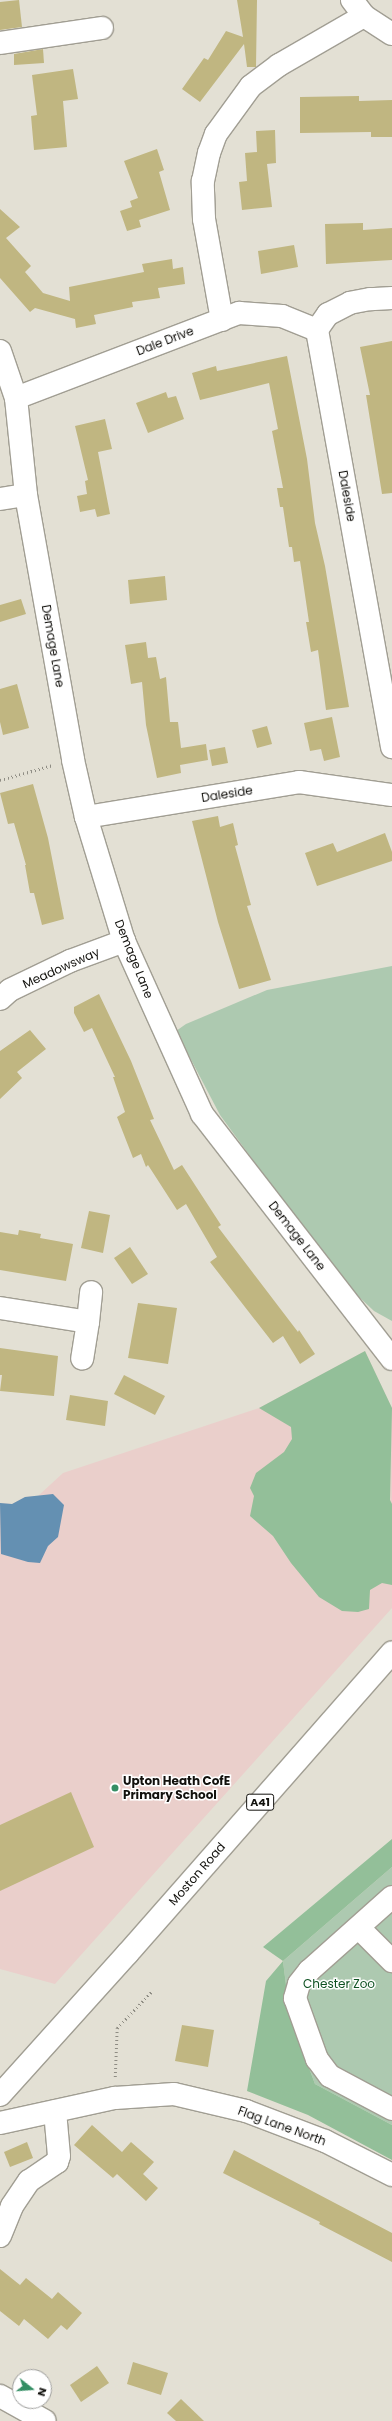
<!DOCTYPE html>
<html>
<head>
<meta charset="utf-8">
<style>
  body { margin:0 }
  #map { position:relative; width:392px; height:2421px; overflow:hidden; background:#e3e0d4; font-family:Poppins,sans-serif }
  div>[style] { position:absolute }
  [style*='--x'] { left:calc(var(--x)*1px); top:calc(var(--y)*1px); width:calc(var(--w)*1px); rotate:calc(var(--a)*1deg) }
  .education>* { inset:0; background:#eacfcb }
  .green>* { inset:0; background:#adc9b0 }
  .forest>* { inset:0; background:#93bf99 }
  .water>* { inset:0; background:#6490b2 }
  .building>* { inset:0; background:#c0b681 }
  .path>* { height:2.5px; margin-top:-1.25px; transform-origin:0; background:repeating-linear-gradient(90deg,#8f8d84 0 1px,transparent 0 4px) }
  .roads { filter:drop-shadow(1px 0 #a19e93) drop-shadow(-1px 0 #a19e93) drop-shadow(0 1px #a19e93) drop-shadow(0 -1px #a19e93) }
  .minor>* { height:22px; margin:-11px; padding:0 11px; transform-origin:11px; border-radius:11px; background:#fff }
  .highway>* { height:22px; margin:-11px; padding:0 11px; transform-origin:11px; border-radius:11px; background:#fff }
  .dots>* { width:11px; height:11px; translate:-50% -50%; box-sizing:border-box; border:2px solid #fff; border-radius:50% }
  span { translate:-50% -50%; white-space:nowrap; text-align:center; line-height:1.15; -webkit-text-stroke:3px #fff; paint-order:stroke }
  .shield-label span { padding:1px 3px; background:#fff; border:1px solid; border-radius:3px; -webkit-text-stroke-width:0 }
  .shield-label { font-size:11px; color:#12110d; font-weight:700 }
  .street-label { font-size:12px; color:#12110d }
  .poi-label { font-size:12px; color:#12110d; font-weight:700 }
  .left { translate:0 -50%; text-align:left }
  .park-label { font-size:12px; color:#0f5223 }
  .north { position:absolute; left:12px; top:2369px; width:40px; height:40px; box-sizing:border-box; background:#fff; border:1px solid #a0a09e; border-radius:50%; rotate:107deg; font-size:11px; font-weight:700; line-height:16px; text-align:center; color:#12110d }
  .north::after { content:''; display:block; margin:auto; width:14px; height:18px; background:#348e64; clip-path:polygon(50% 0,100% 100%,50% 72%,0 100%) }
</style>
</head>
<body>
<div id="map">
  <div class="education">
    <div style="clip-path:polygon(365px 1351px,392px 1408px,392px 1608px,55px 1984px,0 1969px,0 1503px,12px 1504px,25px 1497px,38px 1496px,63px 1473px,259px 1408px)"></div>
  </div>
  <div class="green">
    <div style="clip-path:polygon(392px 966px,392px 1321px,374px 1311px,340px 1279px,220px 1115px,176px 1031px,186px 1024px,267px 990px)"></div>
    <div style="clip-path:polygon(392px 1867px,392px 2125px,315px 2084px,290px 2017px,283px 1961px)"></div>
  </div>
  <div class="forest">
    <div style="clip-path:polygon(365px 1351px,392px 1408px,390px 1500px,392px 1504px,392px 1585px,382px 1583px,370px 1590px,369px 1609px,358px 1612px,342px 1611px,319px 1597px,291px 1563px,273px 1536px,250px 1516px,254px 1496px,250px 1488px,256px 1473px,284px 1452px,292px 1439px,291px 1427px,259px 1408px)"></div>
    <div style="clip-path:polygon(392px 1839px,392px 1867px,283px 1961px,290px 2017px,315px 2084px,392px 2125px,392px 2160px,308px 2115px,247px 2091px,266px 1981px,283px 1961px,263px 1947px)"></div>
  </div>
  <div class="water">
    <div style="clip-path:polygon(53px 1494px,64px 1505px,58px 1537px,48px 1546px,40px 1563px,28px 1562px,1px 1554px,0 1503px,12px 1504px,25px 1497px)"></div>
  </div>
  <div class="building">
    <div style="clip-path:polygon(19px 0,22px 27px,0 30px,0 2px)"></div>
    <div style="clip-path:polygon(237px 0,257px 0,256px 67px,247px 67px,244px 44px,200px 102px,182px 89px,204px 58px,208px 60px,226px 31px,243px 37px)"></div>
    <div style="clip-path:polygon(43px 49px,44px 63px,14px 65px,14px 54px)"></div>
    <div style="clip-path:polygon(73px 69px,78px 99px,63px 101px,67px 147px,34px 150px,31px 116px,37px 115px,32px 75px)"></div>
    <div style="clip-path:polygon(359px 96px,359px 101px,392px 100px,392px 137px,371px 137px,371px 132px,300px 133px,300px 97px)"></div>
    <div style="clip-path:polygon(275px 130px,276px 163px,267px 164px,272px 207px,242px 210px,239px 182px,247px 181px,245px 153px,257px 152px,256px 131px)"></div>
    <div style="clip-path:polygon(157px 149px,164px 170px,159px 172px,170px 210px,139px 220px,141px 227px,127px 231px,120px 211px,132px 207px,130px 201px,138px 198px,124px 161px)"></div>
    <div style="clip-path:polygon(0 209px,20px 227px,6px 238px,31px 266px,25px 272px,43px 293px,70px 301px,69px 287px,144px 272px,142px 264px,172px 259px,173px 269px,183px 267px,185px 284px,158px 288px,160px 298px,132px 302px,133px 307px,94px 315px,96px 324px,76px 328px,75px 319px,35px 308px,30px 312px,0 278px)"></div>
    <div style="clip-path:polygon(363px 223px,363px 230px,392px 228px,392px 260px,326px 264px,325px 224px)"></div>
    <div style="clip-path:polygon(294px 245px,298px 267px,261px 274px,258px 251px)"></div>
    <div style="clip-path:polygon(392px 341px,392px 493px,382px 494px,366px 395px,370px 395px,360px 347px)"></div>
    <div style="clip-path:polygon(287px 356px,307px 459px,315px 523px,325px 566px,349px 707px,326px 710px,318px 650px,311px 652px,306px 622px,309px 622px,300px 561px,294px 562px,292px 547px,289px 547px,283px 507px,280px 507px,277px 488px,283px 488px,272px 431px,278px 429px,269px 383px,200px 400px,192px 373px,216px 366px,217px 371px)"></div>
    <div style="clip-path:polygon(166px 392px,168px 398px,176px 396px,184px 419px,148px 433px,136px 403px)"></div>
    <div style="clip-path:polygon(105px 419px,112px 449px,98px 452px,110px 514px,97px 517px,95px 509px,80px 512px,77px 496px,87px 494px,85px 481px,88px 480px,75px 426px)"></div>
    <div style="clip-path:polygon(165px 576px,167px 600px,130px 604px,128px 580px)"></div>
    <div style="clip-path:polygon(21px 599px,26px 614px,0 622px,0 605px)"></div>
    <div style="clip-path:polygon(146px 642px,148px 658px,156px 657px,160px 679px,166px 677px,170px 722px,178px 722px,181px 748px,206px 744px,208px 760px,180px 765px,181px 773px,157px 778px,146px 725px,142px 682px,131px 684px,125px 645px)"></div>
    <div style="clip-path:polygon(17px 684px,29px 728px,3px 735px,0 722px,0 689px)"></div>
    <div style="clip-path:polygon(332px 717px,340px 757px,324px 761px,321px 749px,310px 751px,304px 723px)"></div>
    <div style="clip-path:polygon(267px 726px,272px 744px,257px 748px,252px 730px)"></div>
    <div style="clip-path:polygon(225px 747px,228px 763px,212px 766px,209px 750px)"></div>
    <div style="clip-path:polygon(33px 784px,48px 838px,64px 919px,42px 925px,34px 893px,30px 893px,25px 865px,26px 865px,14px 823px,8px 824px,0 793px)"></div>
    <div style="clip-path:polygon(218px 816px,220px 827px,233px 823px,238px 845px,235px 846px,251px 905px,247px 906px,271px 980px,239px 989px,218px 922px,192px 821px)"></div>
    <div style="clip-path:polygon(385px 833px,392px 852px,392px 861px,317px 886px,305px 853px,333px 843px,337px 852px)"></div>
    <div style="clip-path:polygon(99px 994px,131px 1061px,154px 1119px,150px 1120px,174px 1170px,182px 1165px,221px 1225px,218px 1227px,298px 1332px,299px 1330px,315px 1354px,300px 1364px,283px 1336px,273px 1343px,210px 1262px,217px 1257px,186px 1204px,177px 1210px,148px 1165px,146px 1167px,141px 1154px,133px 1158px,117px 1117px,125px 1112px,113px 1077px,115px 1077px,92px 1028px,84px 1032px,74px 1013px,74px 1007px)"></div>
    <div style="clip-path:polygon(30px 1030px,46px 1049px,17px 1072px,22px 1078px,0 1099px,0 1051px)"></div>
    <div style="clip-path:polygon(89px 1211px,110px 1215px,103px 1253px,81px 1248px)"></div>
    <div style="clip-path:polygon(19px 1230px,41px 1234px,40px 1238px,73px 1244px,66px 1281px,0 1270px,0 1232px,18px 1235px)"></div>
    <div style="clip-path:polygon(130px 1247px,148px 1274px,132px 1284px,114px 1258px)"></div>
    <div style="clip-path:polygon(138px 1303px,177px 1308px,168px 1364px,128px 1358px)"></div>
    <div style="clip-path:polygon(0 1348px,58px 1356px,54px 1396px,0 1391px,2px 1375px,0 1375px)"></div>
    <div style="clip-path:polygon(124px 1375px,165px 1396px,155px 1415px,114px 1394px)"></div>
    <div style="clip-path:polygon(70px 1395px,108px 1401px,105px 1426px,66px 1420px)"></div>
    <div style="clip-path:polygon(71px 1792px,94px 1847px,0 1891px,0 1825px)"></div>
    <div style="clip-path:polygon(182px 2025px,214px 2030px,208px 2067px,175px 2061px)"></div>
    <div style="clip-path:polygon(92px 2125px,122px 2152px,131px 2142px,154px 2162px,143px 2174px,158px 2188px,146px 2201px,117px 2174px,113px 2178px,74px 2145px)"></div>
    <div style="clip-path:polygon(27px 2142px,33px 2158px,10px 2167px,4px 2152px)"></div>
    <div style="clip-path:polygon(234px 2150px,392px 2233px,392px 2262px,319px 2224px,320px 2222px,223px 2173px)"></div>
    <div style="clip-path:polygon(0 2269px,20px 2285px,26px 2278px,52px 2299px,58px 2292px,82px 2313px,67px 2330px,61px 2325px,48px 2339px,24px 2319px,19px 2326px,0 2311px)"></div>
    <div style="clip-path:polygon(133px 2362px,168px 2373px,161px 2395px,127px 2384px)"></div>
    <div style="clip-path:polygon(97px 2366px,109px 2383px,81px 2402px,70px 2385px)"></div>
    <div style="clip-path:polygon(181px 2399px,204px 2421px,176px 2421px,167px 2413px)"></div>
  </div>
  <div class="path">
    <div style="--x:0;--y:780;--w:55;--a:-15.8"></div>
    <div style="--x:115;--y:2077;--w:49;--a:-87.7"></div>
    <div style="--x:117;--y:2028;--w:52;--a:-46.5"></div>
  </div>
  <div class="roads">
    <div class="minor">
      <div style="--x:352;--y:0;--w:20;--a:53"></div>
      <div style="--x:364;--y:16;--w:33;--a:33"></div>
      <div style="--x:0;--y:43;--w:103;--a:-8.4"></div>
      <div style="--x:392;--y:298;--w:22;--a:177"></div>
      <div style="--x:370;--y:299;--w:20;--a:169"></div>
      <div style="--x:350;--y:303;--w:25;--a:153"></div>
      <div style="--x:328;--y:314;--w:19;--a:125"></div>
      <div style="--x:317;--y:330;--w:424;--a:79.8"></div>
      <div style="--x:222;--y:320;--w:103;--a:-100.1"></div>
      <div style="--x:204;--y:219;--w:38;--a:-92"></div>
      <div style="--x:203;--y:181;--w:29;--a:-78"></div>
      <div style="--x:209;--y:153;--w:20;--a:-70"></div>
      <div style="--x:216;--y:134;--w:59;--a:-53.9"></div>
      <div style="--x:251;--y:86;--w:35;--a:-37"></div>
      <div style="--x:279;--y:65;--w:98;--a:-30"></div>
      <div style="--x:0;--y:351;--w:50;--a:71.2"></div>
      <div style="--x:16;--y:398;--w:98;--a:84.1"></div>
      <div style="--x:16;--y:398;--w:239;--a:-20.9"></div>
      <div style="--x:239;--y:313;--w:43;--a:4"></div>
      <div style="--x:282;--y:316;--w:38;--a:22"></div>
      <div style="--x:0;--y:499;--w:26;--a:-9"></div>
      <div style="--x:26;--y:495;--w:269;--a:79.9"></div>
      <div style="--x:73;--y:760;--w:58;--a:77.2"></div>
      <div style="--x:86;--y:817;--w:130;--a:73"></div>
      <div style="--x:124;--y:941;--w:190;--a:65.7"></div>
      <div style="--x:202;--y:1114;--w:310;--a:52.2"></div>
      <div style="--x:86;--y:817;--w:216;--a:-9.3"></div>
      <div style="--x:299;--y:782;--w:94;--a:8"></div>
      <div style="--x:0;--y:999;--w:13;--a:-42"></div>
      <div style="--x:10;--y:990;--w:67;--a:-25.8"></div>
      <div style="--x:70;--y:961;--w:58;--a:-20.3"></div>
      <div style="--x:0;--y:1308;--w:89;--a:9"></div>
      <div style="--x:88;--y:1322;--w:37;--a:99"></div>
      <div style="--x:88;--y:1322;--w:30;--a:-84"></div>
      <div style="--x:392;--y:1897;--w:111;--a:138.3"></div>
      <div style="--x:309;--y:1971;--w:16;--a:128"></div>
      <div style="--x:299;--y:1984;--w:15;--a:106"></div>
      <div style="--x:295;--y:1998;--w:65;--a:70.2"></div>
      <div style="--x:317;--y:2059;--w:21;--a:53"></div>
      <div style="--x:330;--y:2076;--w:70;--a:28"></div>
      <div style="--x:359;--y:1928;--w:47;--a:45"></div>
      <div style="--x:0;--y:2123;--w:118;--a:-12.3"></div>
      <div style="--x:115;--y:2098;--w:59;--a:-3.9"></div>
      <div style="--x:174;--y:2094;--w:74;--a:13.3"></div>
      <div style="--x:246;--y:2111;--w:85;--a:20.8"></div>
      <div style="--x:325;--y:2141;--w:75;--a:26.9"></div>
      <div style="--x:0;--y:2236;--w:32;--a:-68"></div>
      <div style="--x:12;--y:2206;--w:30;--a:-56"></div>
      <div style="--x:29;--y:2181;--w:34;--a:-34"></div>
      <div style="--x:57;--y:2162;--w:6;--a:-72"></div>
      <div style="--x:59;--y:2156;--w:45;--a:-95.1"></div>
      <div style="--x:0;--y:2396;--w:51;--a:29.1"></div>
    </div>
    <div class="highway">
      <div style="--x:0;--y:2095;--w:191;--a:-48"></div>
      <div style="--x:128;--y:1953;--w:400;--a:-48.7"></div>
    </div>
  </div>
  <div class="dots">
    <div style="left:115px;top:1788px;background:#348e64"></div>
  </div>
  <div class="shield-label">
    <span style="left:260px;top:1802px">A41</span>
  </div>
  <div class="street-label">
    <span style="left:165px;top:341px;rotate:-21deg">Dale Drive</span>
    <span style="left:347px;top:496px;rotate:80deg">Daleside</span>
    <span style="left:53px;top:646px;rotate:80deg">Demage Lane</span>
    <span style="left:227px;top:794px;rotate:-9deg">Daleside</span>
    <span style="left:134px;top:959px;rotate:68deg">Demage Lane</span>
    <span style="left:61px;top:968px;rotate:-24deg">Meadowsway</span>
    <span style="left:297px;top:1236px;rotate:52deg">Demage Lane</span>
    <span style="left:197px;top:1874px;rotate:-49deg">Moston Road</span>
    <span style="left:282px;top:2126px;rotate:20deg">Flag Lane North</span>
  </div>
  <div class="poi-label">
    <span class="left" style="left:123px;top:1788px">Upton Heath CofE<br>Primary School</span>
  </div>
  <div class="park-label">
    <span style="left:339px;top:1984px">Chester Zoo</span>
  </div>
  <div class="north">N</div>
</div>
</body>
</html>
